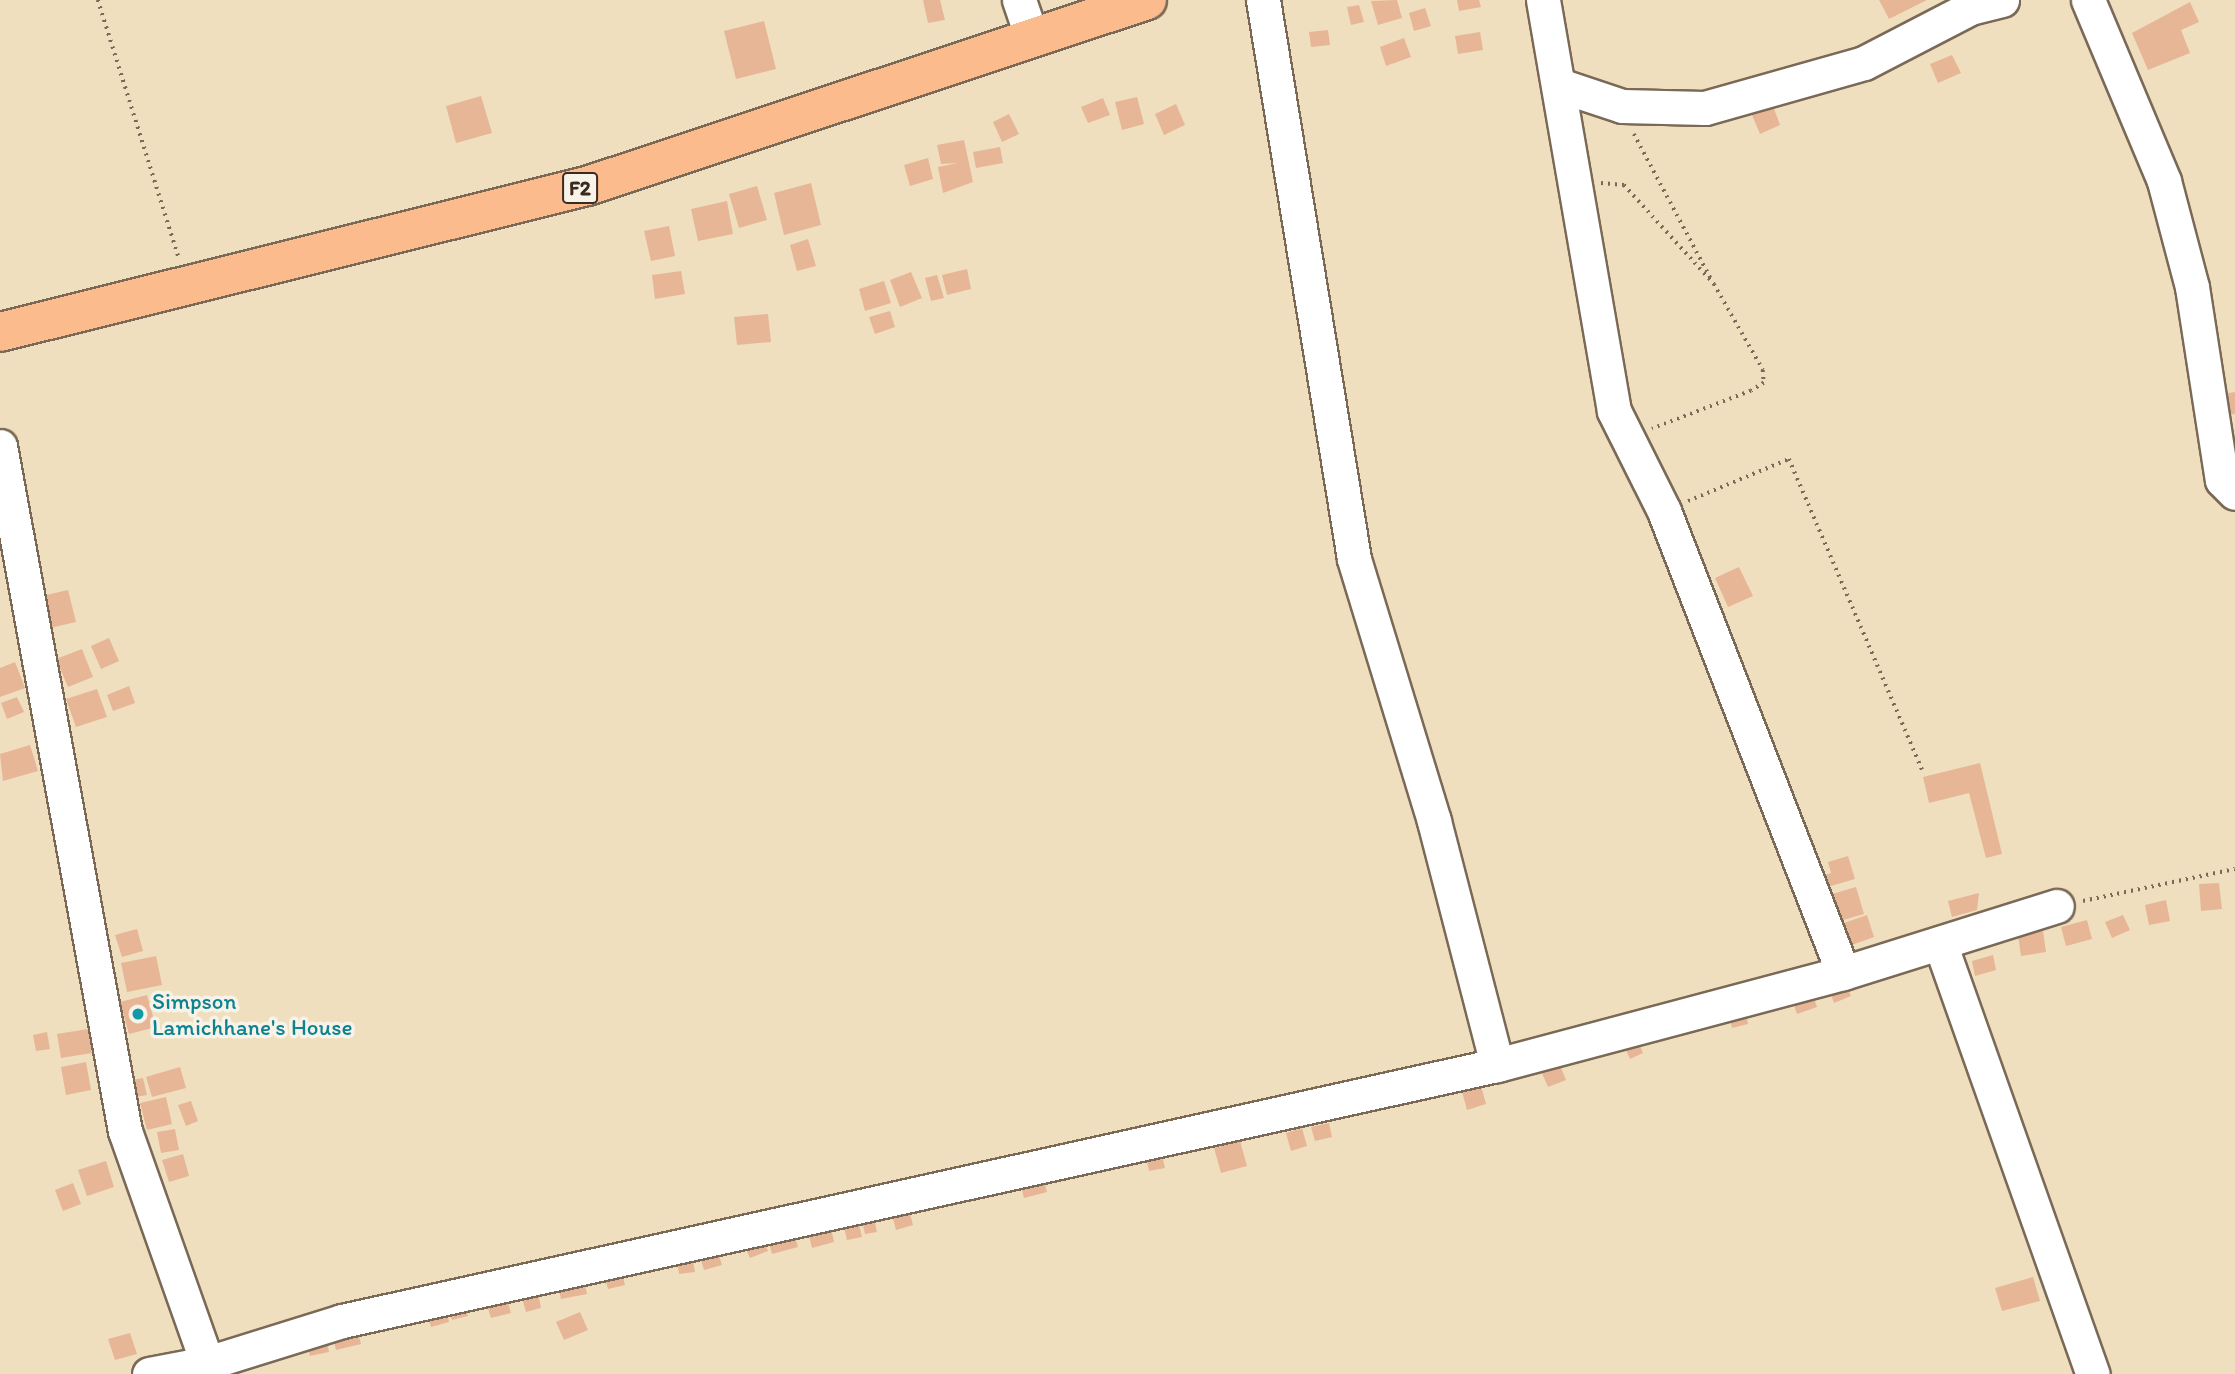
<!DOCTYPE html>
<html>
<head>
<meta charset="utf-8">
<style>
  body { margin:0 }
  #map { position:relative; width:2235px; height:1374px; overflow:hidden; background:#efdfbf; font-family:Itim,sans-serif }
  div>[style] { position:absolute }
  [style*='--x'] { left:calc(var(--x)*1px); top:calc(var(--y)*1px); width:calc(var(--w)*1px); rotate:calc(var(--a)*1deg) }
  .building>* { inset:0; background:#e7b696 }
  .path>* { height:3.5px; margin-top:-1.75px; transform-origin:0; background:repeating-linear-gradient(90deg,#7a6956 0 2px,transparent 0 7px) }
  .roads { filter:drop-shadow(2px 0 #7a6956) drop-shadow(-2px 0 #7a6956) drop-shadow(0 2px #7a6956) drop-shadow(0 -2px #7a6956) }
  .minor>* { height:33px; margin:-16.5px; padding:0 16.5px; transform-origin:16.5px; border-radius:16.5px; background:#fff }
  .major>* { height:38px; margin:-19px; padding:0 19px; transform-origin:19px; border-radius:19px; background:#fbbb8c }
  .dots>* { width:19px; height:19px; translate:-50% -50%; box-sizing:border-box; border:4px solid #f7f3e8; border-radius:50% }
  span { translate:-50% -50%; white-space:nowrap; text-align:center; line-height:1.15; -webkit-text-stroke:7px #f7f3e8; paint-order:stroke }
  .shield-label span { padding:2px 5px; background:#f7f3e8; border:2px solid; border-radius:5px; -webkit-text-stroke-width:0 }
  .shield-label { font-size:21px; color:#3b2a1e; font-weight:700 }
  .culture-label { font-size:23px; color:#0d838f }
  .left { translate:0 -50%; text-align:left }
</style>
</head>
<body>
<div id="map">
  <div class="building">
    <div style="clip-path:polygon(923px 0,940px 0,945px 20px,928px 23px)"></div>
    <div style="clip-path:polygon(1397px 0,1402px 18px,1378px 25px,1371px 1px)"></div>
    <div style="clip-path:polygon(1457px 0,1479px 0,1481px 7px,1459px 11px)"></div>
    <div style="clip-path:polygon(1879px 0,1927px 0,1889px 19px)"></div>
    <div style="clip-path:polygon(2190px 2px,2199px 22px,2181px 30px,2190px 53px,2148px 70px,2132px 33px)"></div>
    <div style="clip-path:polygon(1359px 5px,1364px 22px,1351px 25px,1347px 7px)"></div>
    <div style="clip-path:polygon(1425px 8px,1431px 26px,1414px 31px,1409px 13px)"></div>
    <div style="clip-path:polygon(764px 21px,776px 69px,736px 79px,724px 31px)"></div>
    <div style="clip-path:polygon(1328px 30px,1330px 45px,1311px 47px,1309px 32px)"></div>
    <div style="clip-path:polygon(1480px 32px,1483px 50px,1458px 54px,1455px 36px)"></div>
    <div style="clip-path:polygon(1404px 38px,1411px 57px,1386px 66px,1380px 47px)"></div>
    <div style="clip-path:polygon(1952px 55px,1961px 73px,1938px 83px,1930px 64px)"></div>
    <div style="clip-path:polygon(481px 96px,492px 133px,456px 143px,446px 106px)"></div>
    <div style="clip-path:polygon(1137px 97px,1144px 124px,1122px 130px,1115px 102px)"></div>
    <div style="clip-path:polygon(1103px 98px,1110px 115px,1088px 123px,1081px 107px)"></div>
    <div style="clip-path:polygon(1176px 104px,1185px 125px,1164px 135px,1155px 114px)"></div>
    <div style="clip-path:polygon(1773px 106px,1780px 125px,1760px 134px,1752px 115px)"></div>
    <div style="clip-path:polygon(1009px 114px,1019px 134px,1002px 142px,993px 122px)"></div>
    <div style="clip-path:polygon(964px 140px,973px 182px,943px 193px,938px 167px,958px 163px,941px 164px,937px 145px)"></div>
    <div style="clip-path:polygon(1000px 147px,1003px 163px,976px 168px,973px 152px)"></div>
    <div style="clip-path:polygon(928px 158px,933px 179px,910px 186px,904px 165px)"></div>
    <div style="clip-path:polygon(811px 183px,821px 225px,784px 235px,774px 193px)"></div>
    <div style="clip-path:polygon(757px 186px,767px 220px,739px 228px,729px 194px)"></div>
    <div style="clip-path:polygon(727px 201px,733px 234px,698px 241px,691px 209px)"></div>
    <div style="clip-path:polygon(669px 226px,675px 256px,651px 261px,644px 231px)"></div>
    <div style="clip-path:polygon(808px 239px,816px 266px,797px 271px,790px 245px)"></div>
    <div style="clip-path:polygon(967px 269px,971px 289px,947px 295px,942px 275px)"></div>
    <div style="clip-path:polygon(681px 271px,685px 294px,655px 299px,652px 275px)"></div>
    <div style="clip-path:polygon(911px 272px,922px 298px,900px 307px,890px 280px)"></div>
    <div style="clip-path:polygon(937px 275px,944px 298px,931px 301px,925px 278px)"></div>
    <div style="clip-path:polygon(884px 281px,891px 303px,865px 311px,859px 289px)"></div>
    <div style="clip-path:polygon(890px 311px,895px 327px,875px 334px,869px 317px)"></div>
    <div style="clip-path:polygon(768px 314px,771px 342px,737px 345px,734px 317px)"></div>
    <div style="clip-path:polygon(2235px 392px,2235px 414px,2226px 415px,2223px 394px)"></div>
    <div style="clip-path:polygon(1739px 567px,1753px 596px,1728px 607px,1715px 578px)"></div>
    <div style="clip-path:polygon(68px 590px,76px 622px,50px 628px,42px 596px)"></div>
    <div style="clip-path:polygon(109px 638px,119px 661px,101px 669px,91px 646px)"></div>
    <div style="clip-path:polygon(82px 649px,93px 677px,68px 687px,56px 659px)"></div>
    <div style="clip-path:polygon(15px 662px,25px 688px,0 697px,0 668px)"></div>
    <div style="clip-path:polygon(129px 686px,135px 703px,113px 711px,107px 695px)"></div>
    <div style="clip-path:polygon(97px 689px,107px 717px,76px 727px,66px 699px)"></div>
    <div style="clip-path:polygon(17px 697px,24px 712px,7px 719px,1px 703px)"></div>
    <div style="clip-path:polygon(30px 745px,38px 771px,3px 781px,0 754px)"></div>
    <div style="clip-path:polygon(1980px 763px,2002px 854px,1986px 858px,1969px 793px,1929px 803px,1923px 777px)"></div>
    <div style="clip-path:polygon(1816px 856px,1822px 876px,1831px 873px,1828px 862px,1848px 856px,1855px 879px,1817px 890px,1808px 859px)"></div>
    <div style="clip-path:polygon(2219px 883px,2222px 909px,2201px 911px,2199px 884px)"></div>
    <div style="clip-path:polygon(1856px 887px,1864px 914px,1840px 921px,1832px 894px)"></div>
    <div style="clip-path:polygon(1979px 893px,1977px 910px,1952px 917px,1948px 901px)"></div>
    <div style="clip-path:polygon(2166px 900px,2170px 921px,2149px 925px,2145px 905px)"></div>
    <div style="clip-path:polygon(1867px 915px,1874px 937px,1849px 946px,1841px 924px)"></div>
    <div style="clip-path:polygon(2123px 915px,2130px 930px,2112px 938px,2105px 922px)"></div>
    <div style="clip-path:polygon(2087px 920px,2092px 939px,2066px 946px,2061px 927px)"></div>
    <div style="clip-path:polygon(137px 929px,143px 951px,122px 957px,115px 935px)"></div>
    <div style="clip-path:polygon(2043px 931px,2046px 952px,2021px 956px,2018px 935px)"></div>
    <div style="clip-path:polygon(1993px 955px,1996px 970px,1975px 976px,1972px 961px)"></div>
    <div style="clip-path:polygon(156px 956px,162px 985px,127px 992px,121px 963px)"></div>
    <div style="clip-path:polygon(1844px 979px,1851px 996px,1834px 1003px,1828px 986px)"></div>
    <div style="clip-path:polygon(1811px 990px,1817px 1007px,1797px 1014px,1791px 997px)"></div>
    <div style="clip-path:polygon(147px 995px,156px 1027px,129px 1034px,120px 1002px)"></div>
    <div style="clip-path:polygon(1744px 1006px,1748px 1024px,1732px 1028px,1728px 1010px)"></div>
    <div style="clip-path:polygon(88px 1029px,92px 1053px,61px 1058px,57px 1034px)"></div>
    <div style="clip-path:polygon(47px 1032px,50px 1049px,36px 1051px,33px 1035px)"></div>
    <div style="clip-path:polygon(1636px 1036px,1643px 1053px,1630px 1059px,1622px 1041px)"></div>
    <div style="clip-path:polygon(86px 1062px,91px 1090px,66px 1095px,61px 1067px)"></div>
    <div style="clip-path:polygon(1559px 1063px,1566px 1080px,1548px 1087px,1541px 1071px)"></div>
    <div style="clip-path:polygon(180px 1067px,186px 1088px,152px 1097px,146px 1077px)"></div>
    <div style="clip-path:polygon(143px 1078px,147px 1095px,136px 1097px,132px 1080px)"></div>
    <div style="clip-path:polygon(1480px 1082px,1486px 1104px,1467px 1110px,1461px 1088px)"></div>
    <div style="clip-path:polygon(166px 1097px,172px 1124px,147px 1130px,140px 1103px)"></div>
    <div style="clip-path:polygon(191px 1101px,198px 1121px,186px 1126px,178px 1105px)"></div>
    <div style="clip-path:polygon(1329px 1123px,1332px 1137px,1315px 1141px,1311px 1127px)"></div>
    <div style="clip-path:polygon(1302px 1128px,1307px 1146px,1291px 1151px,1286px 1133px)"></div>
    <div style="clip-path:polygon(175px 1129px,179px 1150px,161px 1153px,157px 1132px)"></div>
    <div style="clip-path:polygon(1240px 1141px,1247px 1166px,1221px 1173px,1214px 1148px)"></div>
    <div style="clip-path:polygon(1159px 1143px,1165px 1168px,1149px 1171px,1144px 1147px)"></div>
    <div style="clip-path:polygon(183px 1154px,189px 1176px,169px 1182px,162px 1160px)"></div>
    <div style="clip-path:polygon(106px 1161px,114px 1187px,87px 1196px,78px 1170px)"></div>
    <div style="clip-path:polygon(1041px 1169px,1047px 1192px,1024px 1198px,1018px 1175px)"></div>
    <div style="clip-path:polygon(73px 1183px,81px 1204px,63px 1211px,55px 1190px)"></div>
    <div style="clip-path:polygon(908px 1206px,913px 1225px,896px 1230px,891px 1211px)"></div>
    <div style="clip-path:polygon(873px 1214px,877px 1232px,865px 1234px,861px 1216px)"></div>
    <div style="clip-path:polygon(857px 1215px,862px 1237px,847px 1240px,842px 1219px)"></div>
    <div style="clip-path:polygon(830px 1223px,834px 1242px,812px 1248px,807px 1228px)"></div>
    <div style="clip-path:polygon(793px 1229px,798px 1247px,772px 1254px,767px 1236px)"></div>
    <div style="clip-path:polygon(763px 1239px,768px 1251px,750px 1258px,745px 1247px)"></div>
    <div style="clip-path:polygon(718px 1252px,722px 1265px,704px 1270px,700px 1257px)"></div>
    <div style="clip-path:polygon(692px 1256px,695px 1272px,679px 1274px,677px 1258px)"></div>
    <div style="clip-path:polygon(622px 1273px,625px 1285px,608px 1289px,605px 1278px)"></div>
    <div style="clip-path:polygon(2033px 1277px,2040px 1301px,2002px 1311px,1995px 1288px)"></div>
    <div style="clip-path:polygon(584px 1281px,587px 1294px,561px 1299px,558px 1286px)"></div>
    <div style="clip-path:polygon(538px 1293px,541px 1308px,526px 1312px,522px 1298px)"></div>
    <div style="clip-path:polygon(507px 1299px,511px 1313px,491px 1318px,487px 1305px)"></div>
    <div style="clip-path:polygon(464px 1304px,468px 1316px,452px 1320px,449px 1308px)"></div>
    <div style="clip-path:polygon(447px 1311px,449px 1322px,431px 1327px,428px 1316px)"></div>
    <div style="clip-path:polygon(580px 1312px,588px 1330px,564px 1340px,556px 1322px)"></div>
    <div style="clip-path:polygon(357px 1328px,361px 1344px,336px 1350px,332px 1334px)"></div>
    <div style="clip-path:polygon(325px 1332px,329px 1352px,310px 1356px,305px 1337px)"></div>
    <div style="clip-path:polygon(130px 1333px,137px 1354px,115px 1360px,108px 1339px)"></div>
  </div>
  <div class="path">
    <div style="--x:98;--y:0;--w:270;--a:72.6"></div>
    <div style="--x:1634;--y:134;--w:164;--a:62"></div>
    <div style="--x:1601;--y:183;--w:23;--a:5"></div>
    <div style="--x:1624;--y:185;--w:134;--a:47.7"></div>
    <div style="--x:1714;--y:284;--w:99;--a:60.3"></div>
    <div style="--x:1763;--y:370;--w:13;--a:86"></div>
    <div style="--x:1764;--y:383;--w:15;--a:148"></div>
    <div style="--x:1751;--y:391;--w:106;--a:159"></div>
    <div style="--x:1688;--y:501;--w:109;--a:-22.6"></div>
    <div style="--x:1789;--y:459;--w:340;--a:66.8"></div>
    <div style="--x:2083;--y:901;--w:155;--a:-11.9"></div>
  </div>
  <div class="roads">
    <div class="minor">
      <div style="--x:1019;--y:0;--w:37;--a:71"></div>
      <div style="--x:1263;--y:0;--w:566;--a:80.75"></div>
      <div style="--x:1354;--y:559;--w:274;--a:73"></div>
      <div style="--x:1434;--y:821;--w:252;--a:75.5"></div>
      <div style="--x:1543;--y:0;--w:417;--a:80.2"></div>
      <div style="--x:1614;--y:411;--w:112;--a:63.4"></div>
      <div style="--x:1664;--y:511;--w:495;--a:68.8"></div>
      <div style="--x:2088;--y:0;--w:196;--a:67.2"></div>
      <div style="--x:2164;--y:181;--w:110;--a:75.2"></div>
      <div style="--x:2192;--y:287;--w:195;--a:81.2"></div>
      <div style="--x:2222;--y:480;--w:18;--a:45"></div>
      <div style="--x:1562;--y:86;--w:63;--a:18.4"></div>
      <div style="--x:1622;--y:106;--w:83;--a:1.4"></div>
      <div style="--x:1705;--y:108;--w:165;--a:-15.8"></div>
      <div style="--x:1864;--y:63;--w:119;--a:-27.4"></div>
      <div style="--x:1970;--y:8;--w:33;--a:-14"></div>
      <div style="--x:0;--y:446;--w:696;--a:79.66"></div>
      <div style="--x:125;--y:1131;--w:246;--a:70.5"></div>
      <div style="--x:207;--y:1363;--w:59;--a:169.3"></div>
      <div style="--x:1940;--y:943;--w:457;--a:70.5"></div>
      <div style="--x:207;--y:1363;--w:141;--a:-17.3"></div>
      <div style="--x:342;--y:1321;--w:1183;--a:-12.5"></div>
      <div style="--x:1497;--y:1065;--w:358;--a:-14.9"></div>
      <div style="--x:1843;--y:973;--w:224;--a:-17.4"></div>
    </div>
    <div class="major">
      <div style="--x:0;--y:332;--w:605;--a:-13.97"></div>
      <div style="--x:587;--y:186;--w:590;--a:-18.37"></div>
    </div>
  </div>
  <div class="dots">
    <div style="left:138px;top:1014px;background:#0f9aa8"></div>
  </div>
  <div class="shield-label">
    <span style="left:580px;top:188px">F2</span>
  </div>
  <div class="culture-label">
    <span class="left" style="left:152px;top:1014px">Simpson<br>Lamichhane's House</span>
  </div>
</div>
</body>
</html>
